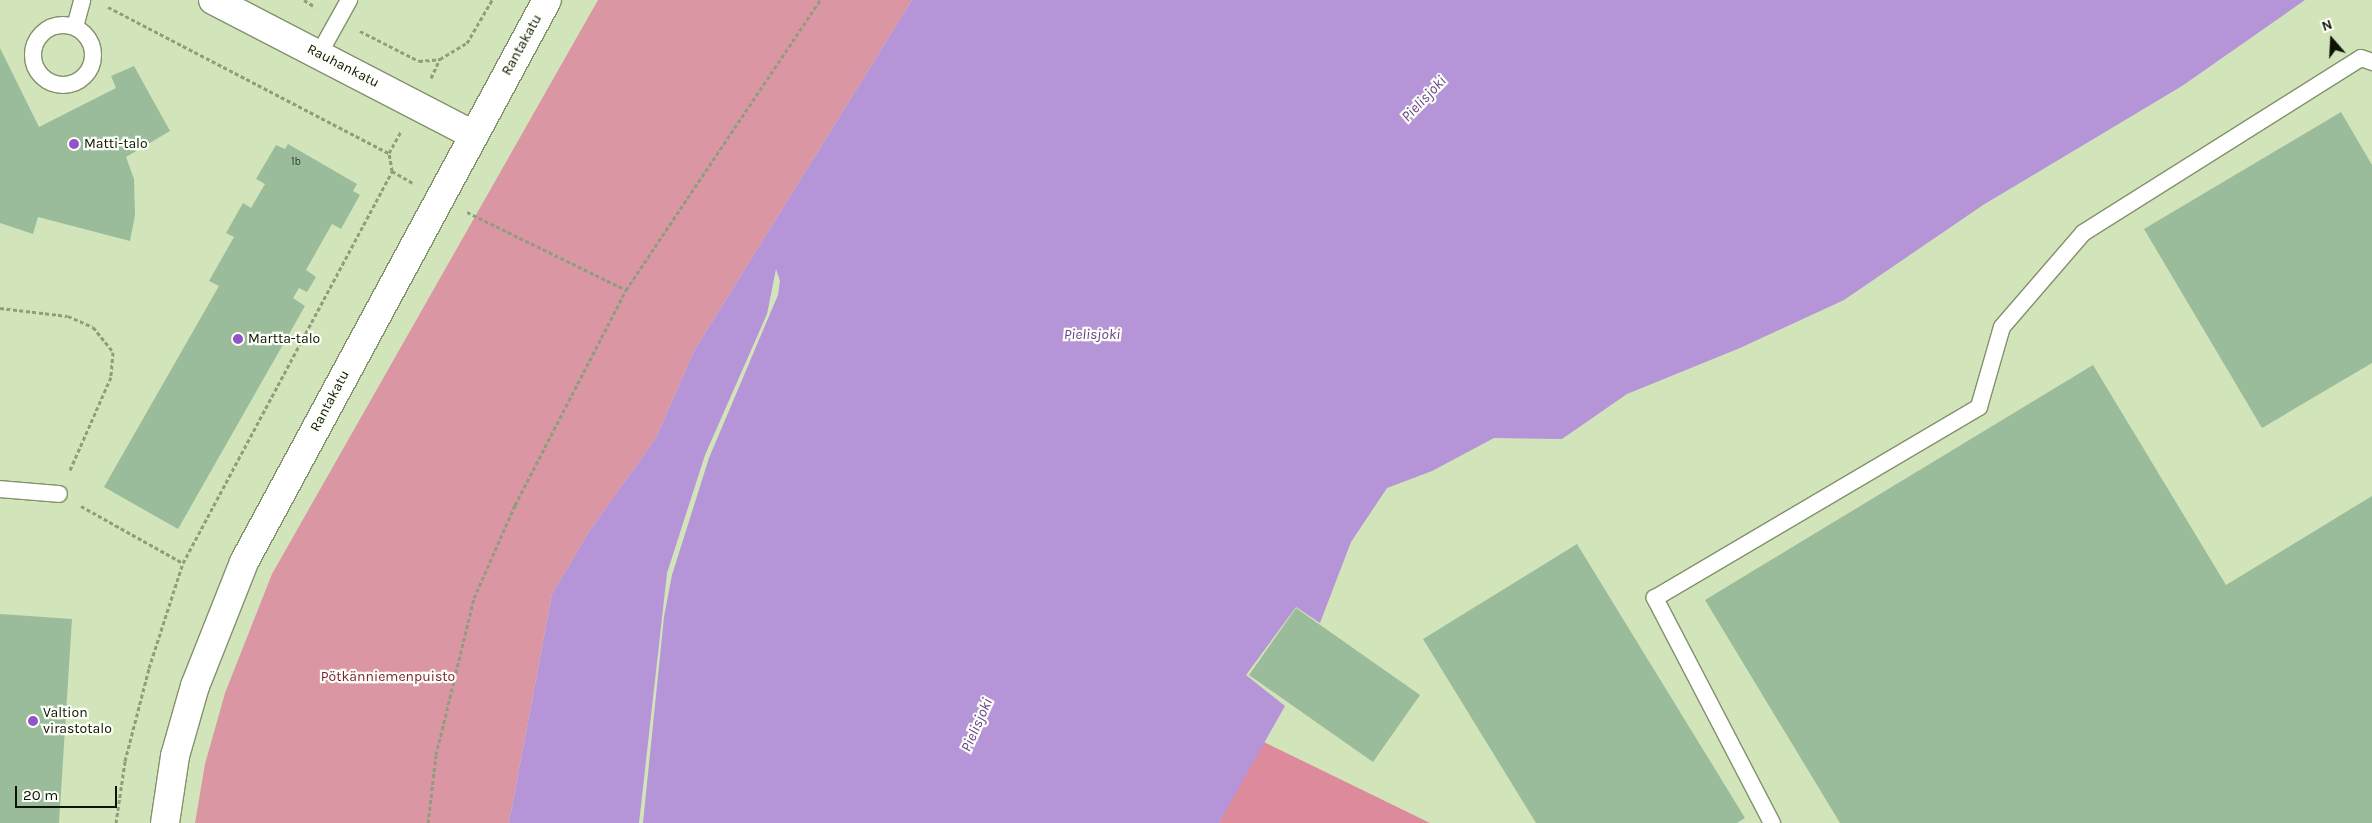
<!DOCTYPE html>
<html>
<head>
<meta charset="utf-8">
<style>
  body { margin:0 }
  #map { position:relative; width:2372px; height:823px; overflow:hidden; background:#d2e4ba; font-family:Karla,sans-serif }
  div>[style] { position:absolute }
  [style*='--x'] { left:calc(var(--x)*1px); top:calc(var(--y)*1px); width:calc(var(--w)*1px); rotate:calc(var(--a)*1deg) }
  .green>* { inset:0; background:#db96a4 }
  .forest>* { inset:0; background:#dd8b9c }
  .water>* { inset:0; background:#b594d8 }
  .pier>* { inset:0; background:#d2e4ba }
  .building>* { inset:0; background:#9abc9b }
  .path>* { height:3px; margin-top:-1.5px; transform-origin:0; background:repeating-linear-gradient(90deg,#8f9d7c 0 4px,transparent 0 6.5px) }
  .roads { filter:drop-shadow(1px 0 #82916b) drop-shadow(-1px 0 #82916b) drop-shadow(0 1px #82916b) drop-shadow(0 -1px #82916b) }
  .lane>* { height:16px; margin:-8px; padding:0 8px; transform-origin:8px; border-radius:8px; background:#fff }
  .lane>.ring { margin:-8px; padding:0; box-sizing:content-box; background:none; border:16px solid #fff; border-radius:50% }
  .secondary>* { height:28px; margin:-14px; padding:0 14px; transform-origin:14px; border-radius:14px; background:#fff }
  .dots>* { width:14px; height:14px; translate:-50% -50%; box-sizing:border-box; border:2px solid #fbfff6; border-radius:50% }
  span { translate:-50% -50%; white-space:nowrap; text-align:center; line-height:1.15; -webkit-text-stroke:4.5px #fbfff6; paint-order:stroke }
  .number-label { font-size:11px; color:#313d2a }
  .number-label span { -webkit-text-stroke-width:0 }
  .street-label { font-size:14px; color:#0e1305 }
  .poi-label { font-size:14px; color:#0e1305 }
  .left { translate:0 -50%; text-align:left }
  .park-label { font-size:14px; color:#7c1b3b }
  .water-label { font-size:15px; color:#693e8f; font-style:italic }
  .north { position:absolute; left:2307px; top:15px; width:50px; height:50px; -webkit-text-stroke:4px #fbfff6; paint-order:stroke; rotate:341deg; font-size:14px; font-weight:700; line-height:20px; text-align:center; color:#0e1305 }
  .north::after { content:''; display:block; margin:auto; width:18px; height:22px; background:#0e1305; clip-path:polygon(50% 0,100% 100%,50% 72%,0 100%) }
  .scale { position:absolute; left:15px; top:786px; width:102px; height:22px; box-sizing:border-box; border:2px solid #0e1305; border-top:0; padding-left:6px; font-size:15px; line-height:18px; white-space:nowrap; color:#0e1305; -webkit-text-stroke:4px #fbfff6; paint-order:stroke }
</style>
</head>
<body>
<div id="map">
  <div class="green">
    <div style="clip-path:polygon(598px 0,912px 0,694px 351px,656px 438px,590px 530px,552px 594px,509px 823px,195px 823px,205px 764px,225px 693px,272px 574px)"></div>
  </div>
  <div class="forest">
    <div style="clip-path:polygon(1262px 741px,1430px 823px,1219px 823px)"></div>
  </div>
  <div class="water">
    <div style="clip-path:polygon(912px 0,2305px 0,2182px 86px,1983px 205px,1844px 300px,1740px 348px,1627px 394px,1562px 439px,1494px 438px,1432px 471px,1387px 488px,1351px 542px,1320px 623px,1296px 607px,1246px 675px,1285px 706px,1219px 823px,509px 823px,552px 594px,590px 530px,656px 438px,694px 351px)"></div>
  </div>
  <div class="pier">
    <div style="clip-path:polygon(776px 269px,780px 281px,778px 295px,709px 458px,672px 575px,664px 617px,643px 823px,639px 823px,667px 573px,705px 455px,767px 314px)"></div>
  </div>
  <div class="building">
    <div style="clip-path:polygon(0 48px,39px 127px,116px 88px,111px 76px,134px 66px,170px 131px,126px 157px,134px 179px,135px 215px,130px 241px,38px 217px,33px 234px,0 223px)"></div>
    <div style="clip-path:polygon(2341px 112px,2372px 165px,2372px 363px,2262px 428px,2144px 229px)"></div>
    <div style="clip-path:polygon(288px 144px,357px 184px,353px 191px,360px 195px,341px 229px,332px 224px,306px 270px,316px 277px,307px 292px,299px 288px,293px 298px,305px 306px,178px 529px,104px 487px,219px 286px,209px 281px,234px 237px,226px 233px,243px 203px,251px 208px,265px 184px,256px 179px,276px 145px,285px 149px)"></div>
    <div style="clip-path:polygon(2093px 365px,2226px 585px,2372px 496px,2372px 823px,1840px 823px,1705px 600px)"></div>
    <div style="clip-path:polygon(1577px 544px,1745px 818px,1737px 823px,1536px 823px,1423px 639px)"></div>
    <div style="clip-path:polygon(1296px 608px,1420px 695px,1373px 762px,1249px 675px)"></div>
    <div style="clip-path:polygon(0 614px,72px 619px,59px 823px,0 823px)"></div>
  </div>
  <div class="path">
    <div style="--x:304;--y:0;--w:13;--a:32"></div>
    <div style="--x:108;--y:7;--w:317;--a:27.5"></div>
    <div style="--x:360;--y:31;--w:66;--a:27"></div>
    <div style="--x:419;--y:61;--w:21;--a:-5"></div>
    <div style="--x:431;--y:78;--w:21;--a:-65"></div>
    <div style="--x:440;--y:59;--w:31;--a:-31"></div>
    <div style="--x:467;--y:43;--w:50;--a:-59.8"></div>
    <div style="--x:392;--y:171;--w:24;--a:30"></div>
    <div style="--x:467;--y:212;--w:177;--a:26.1"></div>
    <div style="--x:0;--y:308;--w:68;--a:6.7"></div>
    <div style="--x:68;--y:316;--w:27;--a:24"></div>
    <div style="--x:93;--y:327;--w:32;--a:51"></div>
    <div style="--x:113;--y:352;--w:25;--a:95"></div>
    <div style="--x:111;--y:377;--w:102;--a:113.8"></div>
    <div style="--x:81;--y:506;--w:117;--a:29.2"></div>
    <div style="--x:116;--y:823;--w:63;--a:-81.7"></div>
    <div style="--x:125;--y:761;--w:96;--a:-75.5"></div>
    <div style="--x:149;--y:668;--w:110;--a:-72.1"></div>
    <div style="--x:183;--y:563;--w:444;--a:-61.9"></div>
    <div style="--x:392;--y:171;--w:18;--a:-99"></div>
    <div style="--x:389;--y:153;--w:25;--a:-61"></div>
    <div style="--x:428;--y:823;--w:68;--a:-83.3"></div>
    <div style="--x:436;--y:755;--w:162;--a:-76.4"></div>
    <div style="--x:474;--y:598;--w:102;--a:-66.2"></div>
    <div style="--x:515;--y:505;--w:242;--a:-62.7"></div>
    <div style="--x:626;--y:290;--w:349;--a:-56.2"></div>
  </div>
  <div class="roads">
    <div class="lane">
      <div class="ring" style="left:33px;top:25px;width:44px;height:44px"></div>
      <div style="--x:75;--y:27;--w:28;--a:-75"></div>
      <div style="--x:319;--y:54;--w:62;--a:-60.9"></div>
      <div style="--x:0;--y:489;--w:59;--a:4.8"></div>
      <div style="--x:1772;--y:823;--w:254;--a:-117.5"></div>
      <div style="--x:1655;--y:598;--w:376;--a:-30.5"></div>
      <div style="--x:1979;--y:407;--w:83;--a:-74"></div>
      <div style="--x:2002;--y:327;--w:124;--a:-49.2"></div>
      <div style="--x:2083;--y:233;--w:328;--a:-32.2"></div>
      <div style="--x:2361;--y:58;--w:12;--a:20"></div>
    </div>
    <div class="secondary">
      <div style="--x:213;--y:0;--w:292;--a:27.4"></div>
      <div style="--x:165;--y:823;--w:68;--a:-81.5"></div>
      <div style="--x:175;--y:756;--w:73;--a:-74.1"></div>
      <div style="--x:195;--y:686;--w:133;--a:-68.4"></div>
      <div style="--x:244;--y:562;--w:638;--a:-61.67"></div>
    </div>
  </div>
  <div class="dots">
    <div style="left:74px;top:144px;background:#9354ca"></div>
    <div style="left:238px;top:339px;background:#9354ca"></div>
    <div style="left:33px;top:721px;background:#9354ca"></div>
  </div>
  <div class="number-label">
    <span style="left:296px;top:162px">1b</span>
  </div>
  <div class="street-label">
    <span style="left:522px;top:45px;rotate:-61deg">Rantakatu</span>
    <span style="left:343px;top:66px;rotate:27deg">Rauhankatu</span>
    <span style="left:330px;top:401px;rotate:-62deg">Rantakatu</span>
  </div>
  <div class="poi-label">
    <span class="left" style="left:84px;top:144px">Matti-talo</span>
    <span class="left" style="left:248px;top:339px">Martta-talo</span>
    <span class="left" style="left:43px;top:721px">Valtion<br>virastotalo</span>
  </div>
  <div class="park-label">
    <span style="left:388px;top:677px">Pötkänniemenpuisto</span>
  </div>
  <div class="water-label">
    <span style="left:1424px;top:99px;rotate:-46deg">Pielisjoki</span>
    <span style="left:1092px;top:335px">Pielisjoki</span>
    <span style="left:977px;top:725px;rotate:-66deg">Pielisjoki</span>
  </div>
  <div class="north">N</div>
  <div class="scale">20 m</div>
</div>
</body>
</html>
